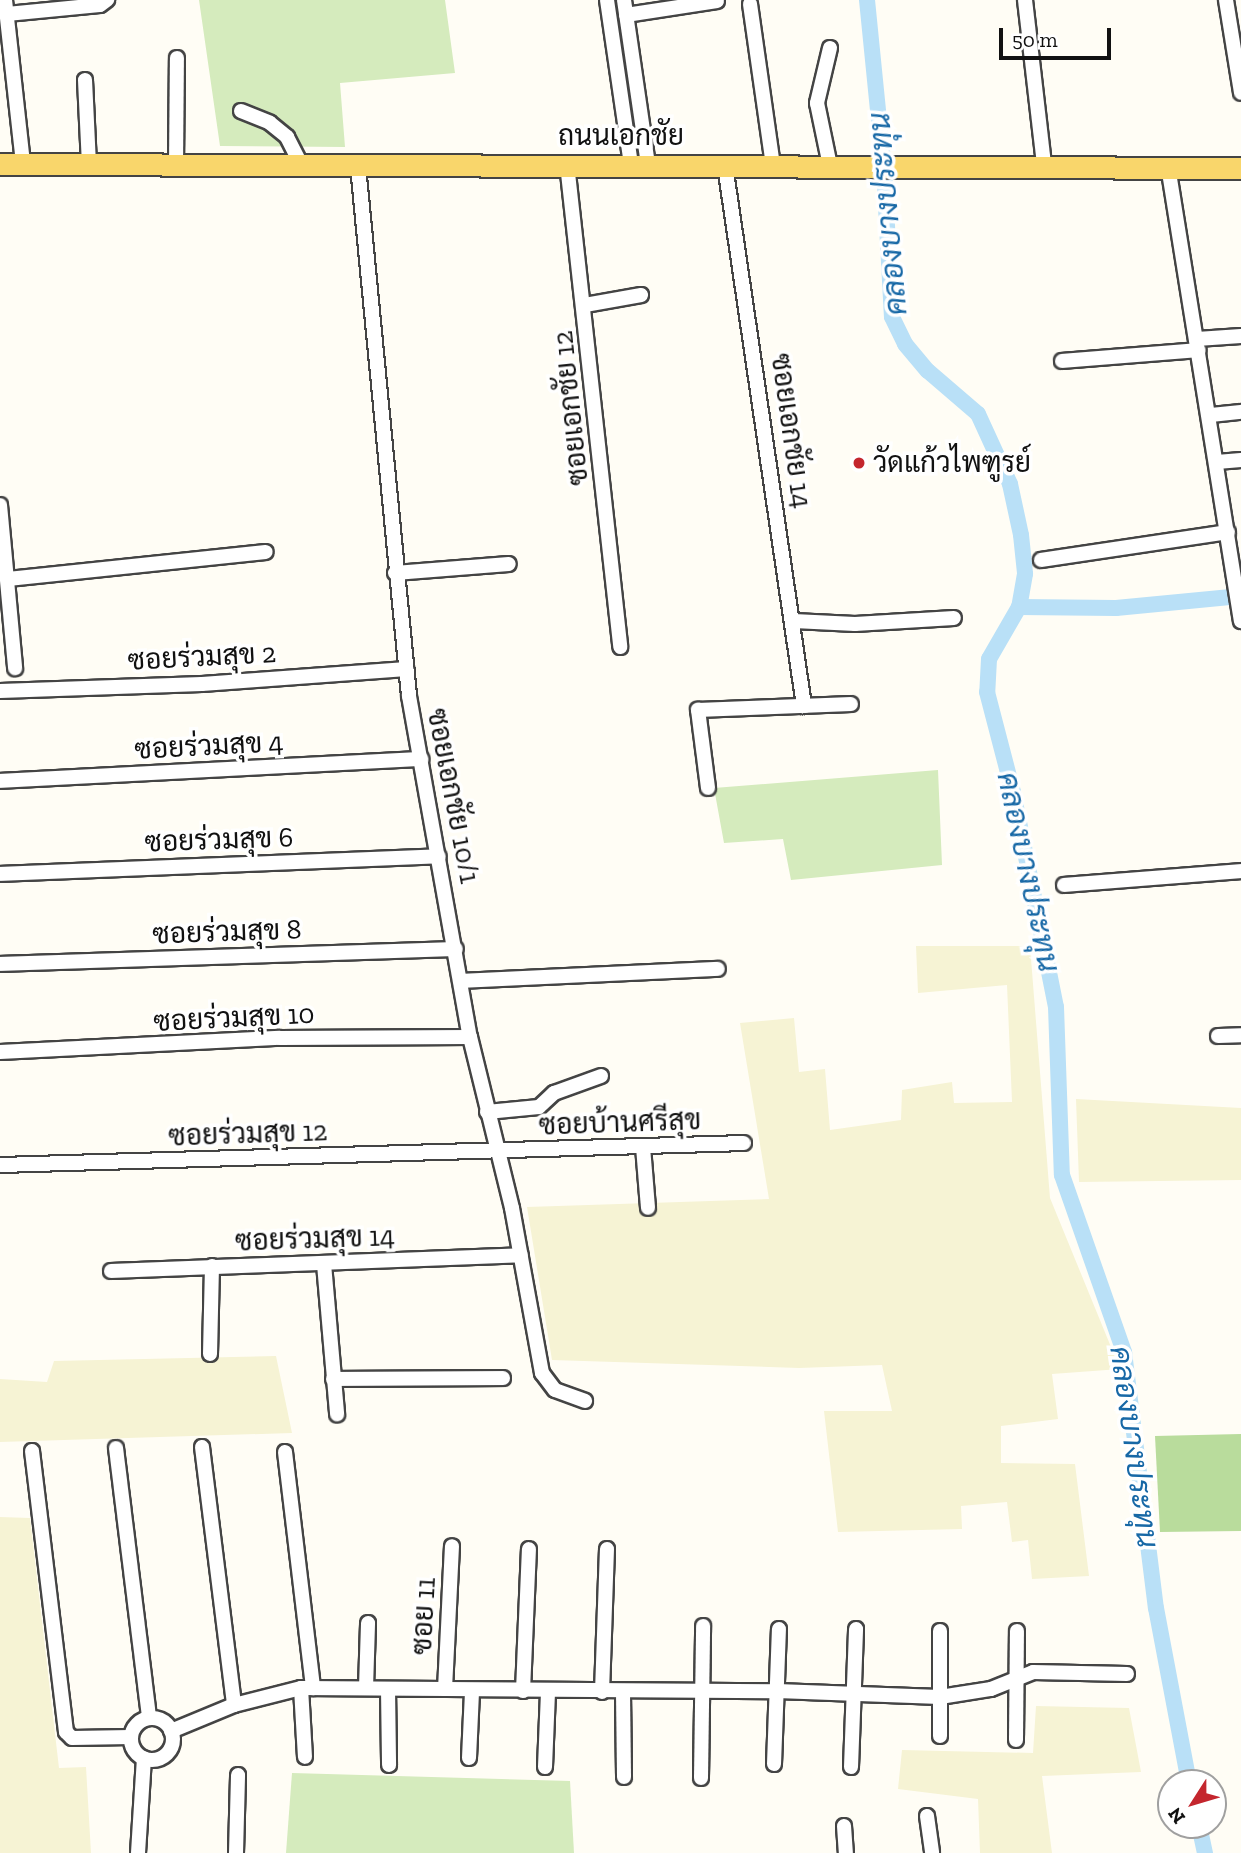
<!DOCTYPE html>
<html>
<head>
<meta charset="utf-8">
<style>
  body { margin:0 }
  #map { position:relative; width:1241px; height:1853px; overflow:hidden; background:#fffdf5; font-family:"Zilla Slab",Sarabun,serif }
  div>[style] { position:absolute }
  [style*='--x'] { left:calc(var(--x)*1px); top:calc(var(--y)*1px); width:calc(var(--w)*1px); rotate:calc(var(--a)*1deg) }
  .farmland>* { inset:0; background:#f6f3d4 }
  .green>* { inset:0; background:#d5ebbd }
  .forest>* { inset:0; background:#b9dc9c }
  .canal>* { height:16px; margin:-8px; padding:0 8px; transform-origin:8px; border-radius:8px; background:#b9e0f7 }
  .roads { filter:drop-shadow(2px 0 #444) drop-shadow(-2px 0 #444) drop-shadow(0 2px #444) drop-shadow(0 -2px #444) }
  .street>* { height:14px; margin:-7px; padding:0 7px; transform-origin:7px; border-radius:7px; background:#fff }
  .street>.ring { margin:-7px; padding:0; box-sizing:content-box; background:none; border:14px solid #fff; border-radius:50% }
  .primary>* { height:21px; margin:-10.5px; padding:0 10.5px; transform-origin:10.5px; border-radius:10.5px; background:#f9d66b }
  .dots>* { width:19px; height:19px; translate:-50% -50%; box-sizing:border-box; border:4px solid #fff; border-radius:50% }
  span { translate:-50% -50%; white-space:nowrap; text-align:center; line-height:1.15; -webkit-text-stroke:7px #fff; paint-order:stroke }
  .street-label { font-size:28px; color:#111 }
  .poi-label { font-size:28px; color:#111 }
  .left { translate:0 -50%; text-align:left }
  .water-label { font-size:30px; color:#1768a6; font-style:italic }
  .north { position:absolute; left:1157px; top:1769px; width:70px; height:70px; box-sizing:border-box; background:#fff; border:2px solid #a0a0a0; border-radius:50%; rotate:233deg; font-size:19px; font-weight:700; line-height:28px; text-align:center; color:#111 }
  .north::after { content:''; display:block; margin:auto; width:24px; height:32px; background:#c4262e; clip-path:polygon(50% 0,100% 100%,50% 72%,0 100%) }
  .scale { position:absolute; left:999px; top:28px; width:112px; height:32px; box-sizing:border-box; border:4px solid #111; border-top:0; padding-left:9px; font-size:21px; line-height:24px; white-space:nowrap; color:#111; -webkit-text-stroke:5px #fff; paint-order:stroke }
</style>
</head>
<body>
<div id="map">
  <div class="farmland">
    <div style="clip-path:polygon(916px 946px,1030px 946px,1050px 1198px,1120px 1369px,1052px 1374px,1058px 1419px,1001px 1426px,1001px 1463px,1075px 1464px,1089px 1576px,1032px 1579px,1028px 1540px,1012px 1542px,1007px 1502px,961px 1506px,962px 1529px,838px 1532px,824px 1411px,892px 1411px,882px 1365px,799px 1368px,552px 1360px,527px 1207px,769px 1199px,740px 1023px,794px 1018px,799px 1072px,825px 1069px,830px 1130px,901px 1120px,902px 1090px,952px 1082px,954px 1103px,1012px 1102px,1007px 985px,918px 993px)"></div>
    <div style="clip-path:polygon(1076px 1099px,1241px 1108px,1241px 1180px,1079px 1182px)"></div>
    <div style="clip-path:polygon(276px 1356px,292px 1433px,0 1442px,0 1379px,47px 1382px,54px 1361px)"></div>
    <div style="clip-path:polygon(0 1517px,30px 1518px,59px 1768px,86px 1767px,91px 1853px,0 1853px)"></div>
    <div style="clip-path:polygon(1036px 1706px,1129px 1708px,1141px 1772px,1042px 1776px,1052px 1853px,980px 1853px,978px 1799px,898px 1789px,902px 1750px,1033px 1753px)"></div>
  </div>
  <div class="green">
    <div style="clip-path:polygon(199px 0,445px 0,455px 73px,340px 83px,345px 147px,220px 146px)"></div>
    <div style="clip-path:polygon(938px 770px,942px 865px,791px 880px,783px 839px,724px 843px,714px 788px)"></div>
    <div style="clip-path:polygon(292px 1773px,570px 1781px,574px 1853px,286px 1853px)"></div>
  </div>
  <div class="forest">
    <div style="clip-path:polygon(1241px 1434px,1241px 1531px,1160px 1532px,1155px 1436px)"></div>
  </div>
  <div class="canal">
    <div style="--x:867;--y:0;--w:171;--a:84.3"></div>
    <div style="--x:884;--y:170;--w:147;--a:86.9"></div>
    <div style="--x:892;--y:317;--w:30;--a:64"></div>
    <div style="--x:905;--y:344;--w:35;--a:50"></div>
    <div style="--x:928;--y:371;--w:66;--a:40.7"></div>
    <div style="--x:978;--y:414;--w:77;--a:65.4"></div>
    <div style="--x:1010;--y:484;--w:52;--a:77.8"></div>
    <div style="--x:1021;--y:535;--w:39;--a:84"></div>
    <div style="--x:1025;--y:574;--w:34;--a:100"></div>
    <div style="--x:1019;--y:607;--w:60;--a:120"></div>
    <div style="--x:989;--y:659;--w:33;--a:93"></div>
    <div style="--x:987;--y:692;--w:103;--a:75.4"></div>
    <div style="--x:1013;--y:792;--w:219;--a:78.7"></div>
    <div style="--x:1056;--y:1007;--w:168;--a:88"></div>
    <div style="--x:1062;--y:1175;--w:188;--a:70.7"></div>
    <div style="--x:1124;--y:1352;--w:258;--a:82.9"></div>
    <div style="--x:1156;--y:1608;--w:178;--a:79.3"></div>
    <div style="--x:1019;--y:607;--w:97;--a:0.6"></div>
    <div style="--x:1116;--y:608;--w:126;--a:-5.5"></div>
    <div style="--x:1199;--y:1825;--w:29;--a:78"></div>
  </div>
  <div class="roads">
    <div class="street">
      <div style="--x:5;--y:0;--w:165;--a:83.7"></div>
      <div style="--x:607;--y:0;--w:166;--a:81.7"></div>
      <div style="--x:624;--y:0;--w:166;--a:81.7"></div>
      <div style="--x:1025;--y:0;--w:166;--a:83.4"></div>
      <div style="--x:1226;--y:0;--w:94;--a:80.8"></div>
      <div style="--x:750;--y:4;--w:163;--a:81.9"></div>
      <div style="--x:7;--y:14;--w:93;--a:-5.5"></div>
      <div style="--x:100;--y:5;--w:9;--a:-36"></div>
      <div style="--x:626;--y:15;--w:92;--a:-8.7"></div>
      <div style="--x:830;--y:48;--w:57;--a:103.3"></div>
      <div style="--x:817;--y:103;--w:64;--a:78.3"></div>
      <div style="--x:85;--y:80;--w:84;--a:87.3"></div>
      <div style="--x:241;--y:111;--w:31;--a:22"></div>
      <div style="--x:270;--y:123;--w:22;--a:39"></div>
      <div style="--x:287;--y:137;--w:34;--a:63"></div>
      <div style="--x:567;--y:164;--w:486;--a:83.7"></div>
      <div style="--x:176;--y:165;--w:107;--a:-89.5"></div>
      <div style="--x:725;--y:165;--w:547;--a:81.69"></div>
      <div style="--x:358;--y:166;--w:532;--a:84.5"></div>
      <div style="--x:409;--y:696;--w:346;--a:79.9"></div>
      <div style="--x:470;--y:1037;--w:176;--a:76.2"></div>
      <div style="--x:512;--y:1208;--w:168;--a:79.7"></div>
      <div style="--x:542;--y:1373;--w:21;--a:53"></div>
      <div style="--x:555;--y:1390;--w:32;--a:20"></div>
      <div style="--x:1168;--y:166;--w:461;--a:80.9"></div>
      <div style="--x:585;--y:305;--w:57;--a:-10.1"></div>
      <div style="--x:1197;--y:339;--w:44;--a:-3.9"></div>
      <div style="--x:1062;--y:361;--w:137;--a:-4.6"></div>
      <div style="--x:1211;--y:415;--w:30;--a:-6"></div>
      <div style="--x:1217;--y:462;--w:24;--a:-5"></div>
      <div style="--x:0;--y:505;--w:164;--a:84.7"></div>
      <div style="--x:1041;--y:560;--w:189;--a:-8.5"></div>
      <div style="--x:395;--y:573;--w:114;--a:-4.5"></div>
      <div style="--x:8;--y:579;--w:259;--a:-6"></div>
      <div style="--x:794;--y:621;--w:61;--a:2.8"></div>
      <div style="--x:855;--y:624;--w:99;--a:-3.5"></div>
      <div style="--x:0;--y:691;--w:202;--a:-2"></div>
      <div style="--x:202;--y:684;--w:205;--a:-4.2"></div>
      <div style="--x:0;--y:781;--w:422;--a:-3"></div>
      <div style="--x:708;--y:788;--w:79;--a:-97.3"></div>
      <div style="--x:698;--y:710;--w:153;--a:-2.2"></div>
      <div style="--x:0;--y:874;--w:439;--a:-2.3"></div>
      <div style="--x:1064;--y:885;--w:178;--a:-4.5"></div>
      <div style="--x:0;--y:964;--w:456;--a:-1.9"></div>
      <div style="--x:461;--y:981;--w:257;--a:-2.7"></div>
      <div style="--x:1218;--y:1036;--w:23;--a:-2"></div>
      <div style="--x:0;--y:1052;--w:280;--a:-2.9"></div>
      <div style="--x:280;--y:1038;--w:190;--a:-0.3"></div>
      <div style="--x:487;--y:1112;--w:52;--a:-5.5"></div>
      <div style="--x:539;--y:1107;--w:21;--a:-43"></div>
      <div style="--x:554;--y:1093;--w:50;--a:-19.9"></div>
      <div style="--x:643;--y:1147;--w:61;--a:85.3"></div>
      <div style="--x:0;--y:1165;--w:744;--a:-1.69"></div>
      <div style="--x:324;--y:1264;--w:151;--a:85"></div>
      <div style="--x:111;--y:1271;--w:410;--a:-2.2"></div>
      <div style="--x:210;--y:1354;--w:88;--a:-88.7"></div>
      <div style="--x:333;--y:1379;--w:170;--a:-0.3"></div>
      <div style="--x:202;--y:1447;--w:260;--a:82.9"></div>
      <div style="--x:116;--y:1448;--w:272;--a:83"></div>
      <div style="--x:32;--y:1451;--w:283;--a:83.1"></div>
      <div style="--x:66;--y:1732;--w:8;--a:45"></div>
      <div style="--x:72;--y:1738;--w:59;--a:-1"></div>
      <div style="--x:285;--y:1452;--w:238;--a:83.2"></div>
      <div style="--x:940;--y:1631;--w:105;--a:90"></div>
      <div style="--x:301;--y:1688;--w:69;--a:86.7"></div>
      <div style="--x:366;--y:1688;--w:65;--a:-88.2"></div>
      <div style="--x:388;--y:1689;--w:76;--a:89.2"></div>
      <div style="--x:445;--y:1689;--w:143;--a:-87.2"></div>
      <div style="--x:523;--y:1691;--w:142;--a:-87.6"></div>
      <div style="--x:602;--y:1692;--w:143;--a:-88"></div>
      <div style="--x:623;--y:1693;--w:84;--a:89.3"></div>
      <div class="ring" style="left:131px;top:1718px;width:28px;height:28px"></div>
      <div style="--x:171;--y:1731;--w:68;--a:-22.4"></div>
      <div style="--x:234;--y:1705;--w:69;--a:-14.2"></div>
      <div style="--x:301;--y:1688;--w:476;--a:0.4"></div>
      <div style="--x:777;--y:1691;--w:163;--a:2.1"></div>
      <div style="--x:940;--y:1697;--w:52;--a:-8.9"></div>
      <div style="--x:991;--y:1689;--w:45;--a:-22"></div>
      <div style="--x:1033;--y:1672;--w:94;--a:1.2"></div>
      <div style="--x:1016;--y:1740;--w:109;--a:-89.5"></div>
      <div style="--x:469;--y:1758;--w:66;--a:-87.4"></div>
      <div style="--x:774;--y:1764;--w:135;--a:-87.9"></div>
      <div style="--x:545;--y:1767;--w:76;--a:-87.7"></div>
      <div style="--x:851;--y:1767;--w:138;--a:-87.9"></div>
      <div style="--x:701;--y:1778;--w:152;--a:-89.2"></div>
      <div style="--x:927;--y:1816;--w:37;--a:82"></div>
      <div style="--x:844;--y:1826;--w:27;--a:86"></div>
      <div style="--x:138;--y:1853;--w:95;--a:-86.4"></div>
      <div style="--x:236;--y:1853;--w:78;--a:-88.5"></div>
    </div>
    <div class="primary">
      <div style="--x:0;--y:164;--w:1241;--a:0.18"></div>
    </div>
  </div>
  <div class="dots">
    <div style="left:859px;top:463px;background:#c4262e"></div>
  </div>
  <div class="street-label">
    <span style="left:621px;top:136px">ถนนเอกชัย</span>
    <span style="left:571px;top:408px;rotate:-96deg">ซอยเอกชัย 12</span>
    <span style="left:791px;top:431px;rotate:82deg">ซอยเอกชัย 14</span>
    <span style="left:202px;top:657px;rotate:-3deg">ซอยร่วมสุข 2</span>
    <span style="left:209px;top:746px;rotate:-3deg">ซอยร่วมสุข 4</span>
    <span style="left:453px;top:796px;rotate:79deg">ซอยเอกชัย 10/1</span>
    <span style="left:219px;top:840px;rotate:-2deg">ซอยร่วมสุข 6</span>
    <span style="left:227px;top:932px;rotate:-2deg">ซอยร่วมสุข 8</span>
    <span style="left:234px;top:1018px;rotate:-3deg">ซอยร่วมสุข 10</span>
    <span style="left:620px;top:1123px;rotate:-2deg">ซอยบ้านศรีสุข</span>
    <span style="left:248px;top:1134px;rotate:-2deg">ซอยร่วมสุข 12</span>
    <span style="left:315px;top:1239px;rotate:-2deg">ซอยร่วมสุข 14</span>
    <span style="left:424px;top:1616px;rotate:-87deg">ซอย 11</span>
  </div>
  <div class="poi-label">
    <span class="left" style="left:873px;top:463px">วัดแก้วไพฑูรย์</span>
  </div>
  <div class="water-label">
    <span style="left:888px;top:214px;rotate:-95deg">คลองบางประทุน</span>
    <span style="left:1028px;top:872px;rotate:78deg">คลองบางประทุน</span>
    <span style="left:1134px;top:1447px;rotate:82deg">คลองบางประทุน</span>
  </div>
  <div class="north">N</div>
  <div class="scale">50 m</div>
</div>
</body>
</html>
